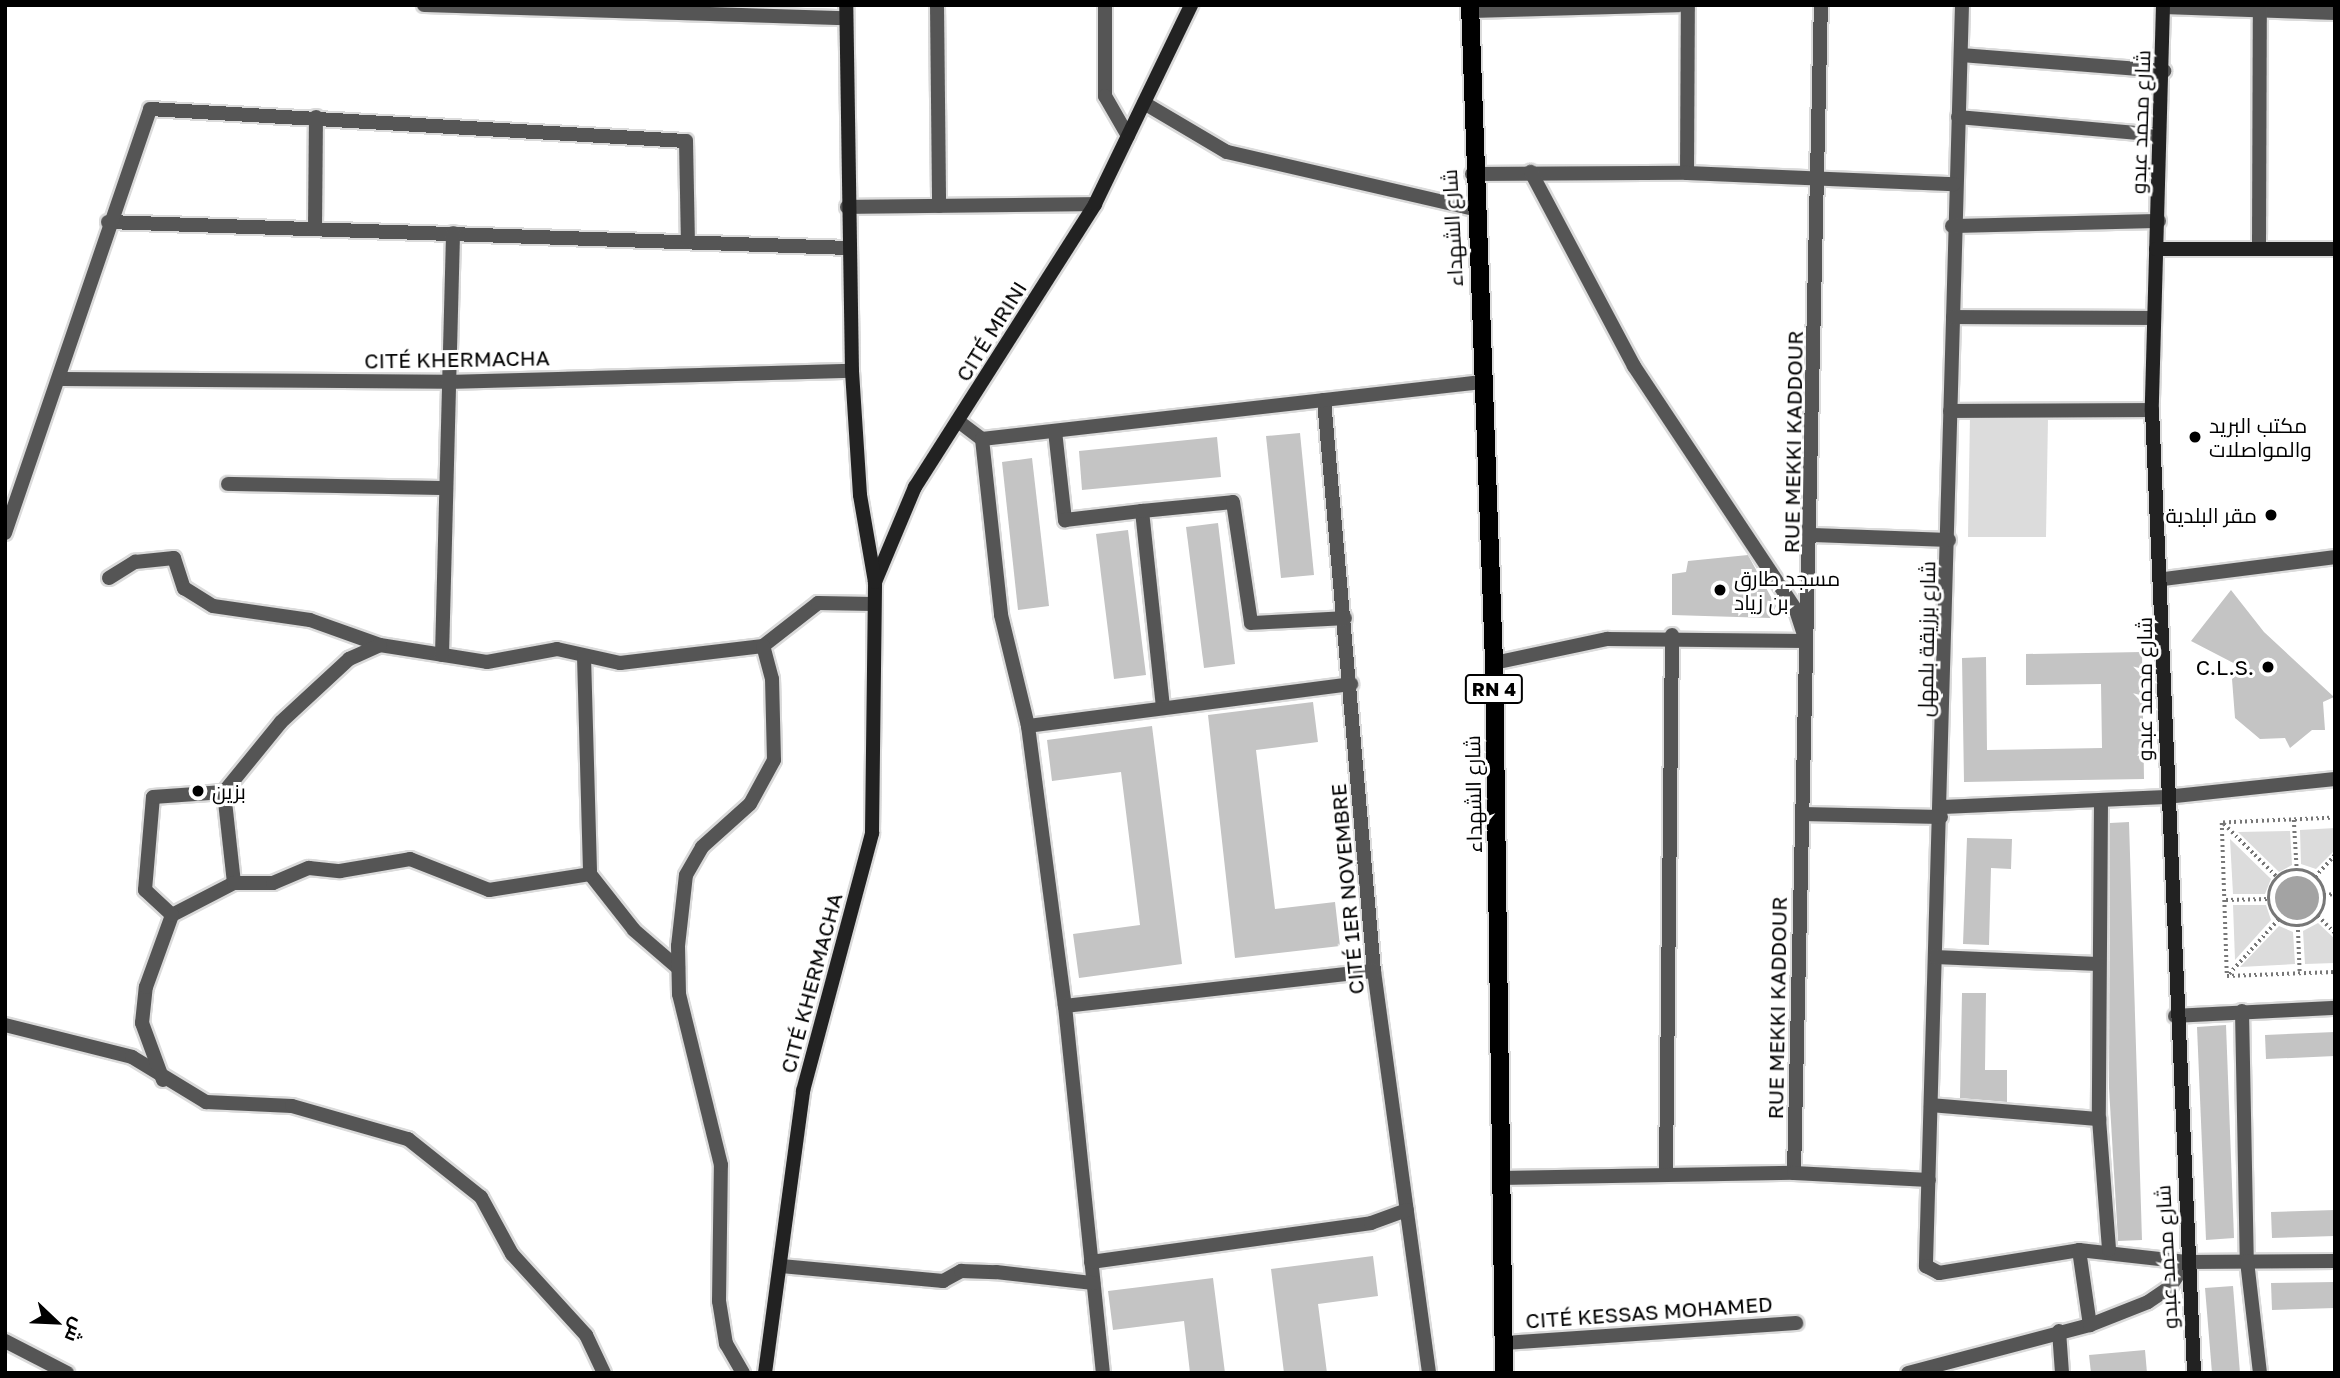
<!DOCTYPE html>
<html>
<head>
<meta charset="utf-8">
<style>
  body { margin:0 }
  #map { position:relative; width:2340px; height:1378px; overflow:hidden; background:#fff; font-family:"Golos Text",Cairo,sans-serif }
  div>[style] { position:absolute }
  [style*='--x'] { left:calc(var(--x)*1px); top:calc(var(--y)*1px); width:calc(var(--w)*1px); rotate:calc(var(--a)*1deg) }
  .green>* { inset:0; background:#dcdcdc }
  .water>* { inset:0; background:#a3a3a3 }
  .round { border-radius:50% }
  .building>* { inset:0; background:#c4c4c4 }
  .path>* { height:3.5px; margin-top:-1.75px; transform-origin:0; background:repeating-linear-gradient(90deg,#777 0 2px,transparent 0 5.5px) }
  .path>.ring { margin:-1.75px; padding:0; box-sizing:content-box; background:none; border:3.5px solid #777; border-radius:50% }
  .roads { filter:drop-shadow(2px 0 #dbdbdb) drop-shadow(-2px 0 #dbdbdb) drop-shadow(0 2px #dbdbdb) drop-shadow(0 -2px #dbdbdb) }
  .street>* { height:14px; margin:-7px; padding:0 7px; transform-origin:7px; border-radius:7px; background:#555 }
  .secondary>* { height:14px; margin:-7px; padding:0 7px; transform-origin:7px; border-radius:7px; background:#222 }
  .primary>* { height:18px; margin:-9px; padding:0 9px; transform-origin:9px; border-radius:9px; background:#000 }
  .dots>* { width:19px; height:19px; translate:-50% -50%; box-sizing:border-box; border:4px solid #fff; border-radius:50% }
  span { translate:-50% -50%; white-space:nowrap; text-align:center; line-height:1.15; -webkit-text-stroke:6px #fff; paint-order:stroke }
  .shield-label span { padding:2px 5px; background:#fff; border:2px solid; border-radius:5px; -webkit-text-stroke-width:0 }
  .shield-label { font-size:19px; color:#000; font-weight:700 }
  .street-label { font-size:21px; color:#000 }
  .poi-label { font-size:21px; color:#000 }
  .left { translate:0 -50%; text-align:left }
  .right { translate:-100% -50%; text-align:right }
  .frame { position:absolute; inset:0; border:7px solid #000; pointer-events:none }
  .north { position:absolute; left:21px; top:1287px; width:70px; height:70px; -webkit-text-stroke:5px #fff; paint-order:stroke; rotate:113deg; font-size:19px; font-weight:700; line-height:28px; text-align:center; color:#000 }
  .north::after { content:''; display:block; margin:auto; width:24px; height:32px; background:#000; clip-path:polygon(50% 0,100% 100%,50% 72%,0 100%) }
</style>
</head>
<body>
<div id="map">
  <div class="green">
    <div style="clip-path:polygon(1970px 415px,2048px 417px,2046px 537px,1968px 537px)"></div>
    <div style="clip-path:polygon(2335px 828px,2335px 850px,2316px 869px,2301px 864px,2300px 830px)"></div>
    <div style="clip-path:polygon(2290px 831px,2292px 865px,2279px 872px,2238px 832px)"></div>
    <div style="clip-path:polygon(2230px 839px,2271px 879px,2265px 894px,2233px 894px)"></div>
    <div style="clip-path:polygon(2233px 905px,2266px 905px,2271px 920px,2235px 960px)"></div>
    <div style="clip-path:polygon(2318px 923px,2335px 939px,2335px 963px,2305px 964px,2303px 931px)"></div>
    <div style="clip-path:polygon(2279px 926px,2293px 932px,2295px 964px,2240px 967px)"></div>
  </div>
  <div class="water">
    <div class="round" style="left:2275px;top:876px;width:44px;height:44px"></div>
  </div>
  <div class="building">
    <div style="clip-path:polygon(1300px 433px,1314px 575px,1281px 578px,1266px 436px)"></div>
    <div style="clip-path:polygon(1217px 437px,1221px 477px,1082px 490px,1079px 451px)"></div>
    <div style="clip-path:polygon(1032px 458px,1049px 606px,1018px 610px,1002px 462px)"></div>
    <div style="clip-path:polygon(1218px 523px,1235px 664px,1204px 668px,1186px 527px)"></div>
    <div style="clip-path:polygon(1128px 530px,1146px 675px,1114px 679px,1096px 534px)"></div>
    <div style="clip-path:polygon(1748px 555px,1776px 606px,1770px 618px,1672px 615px,1672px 574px,1686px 572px,1688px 561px)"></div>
    <div style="clip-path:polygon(2231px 590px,2264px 632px,2334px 697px,2323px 702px,2325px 730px,2312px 730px,2290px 748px,2285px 738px,2260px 739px,2235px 718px,2232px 679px,2245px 669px,2191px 641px)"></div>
    <div style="clip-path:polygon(2142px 652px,2144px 779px,1964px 782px,1962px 658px,1986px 657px,1987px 750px,2102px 748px,2101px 684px,2026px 685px,2026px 654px)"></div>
    <div style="clip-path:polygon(1313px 702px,1318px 742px,1256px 750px,1275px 909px,1335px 902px,1340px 946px,1235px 958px,1208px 715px)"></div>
    <div style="clip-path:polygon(1152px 726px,1182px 964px,1079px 978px,1073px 934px,1140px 925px,1121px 772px,1052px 781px,1047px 740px)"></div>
    <div style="clip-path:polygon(2129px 822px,2142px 1240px,2118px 1241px,2109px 1088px,2110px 823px)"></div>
    <div style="clip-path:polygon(1967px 838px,2012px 839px,2011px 869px,1991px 868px,1989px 945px,1963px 944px)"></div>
    <div style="clip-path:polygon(1962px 993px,1986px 993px,1985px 1070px,2007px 1070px,2007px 1102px,1960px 1098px)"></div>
    <div style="clip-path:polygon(2226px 1025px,2234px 1238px,2206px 1240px,2197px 1027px)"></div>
    <div style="clip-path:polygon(2335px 1032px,2335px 1056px,2266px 1059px,2265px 1035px)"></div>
    <div style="clip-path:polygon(2335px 1210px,2335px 1236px,2272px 1238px,2271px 1212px)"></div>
    <div style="clip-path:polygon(1373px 1256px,1378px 1296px,1318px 1304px,1327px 1373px,1284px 1373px,1271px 1269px)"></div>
    <div style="clip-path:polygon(1213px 1278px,1225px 1373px,1190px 1373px,1184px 1321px,1113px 1330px,1108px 1291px)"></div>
    <div style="clip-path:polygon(2335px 1282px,2335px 1308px,2272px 1310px,2271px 1283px)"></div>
    <div style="clip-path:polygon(2233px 1286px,2240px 1373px,2212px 1373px,2205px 1288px)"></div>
    <div style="clip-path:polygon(2145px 1350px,2147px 1373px,2091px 1373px,2089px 1355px)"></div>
  </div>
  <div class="path">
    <div style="--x:2335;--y:818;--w:113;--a:177.5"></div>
    <div style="--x:2222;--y:823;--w:153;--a:88.1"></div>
    <div style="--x:2227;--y:976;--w:108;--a:-2.1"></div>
    <div style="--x:2294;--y:820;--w:50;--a:86.6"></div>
    <div style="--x:2224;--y:824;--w:75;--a:45"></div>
    <div class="ring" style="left:2269px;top:870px;width:52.5px;height:52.5px"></div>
    <div style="--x:2315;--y:877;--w:30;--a:-48"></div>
    <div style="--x:2324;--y:895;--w:11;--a:-5"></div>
    <div style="--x:2226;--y:900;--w:43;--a:-1.3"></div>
    <div style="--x:2318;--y:916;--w:24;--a:45"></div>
    <div style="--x:2298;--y:925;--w:49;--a:87.7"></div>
    <div style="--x:2229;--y:974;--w:74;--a:-47.7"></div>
  </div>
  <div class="roads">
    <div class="street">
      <div style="--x:424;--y:5;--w:422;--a:1.8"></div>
      <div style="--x:937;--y:5;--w:201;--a:89.4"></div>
      <div style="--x:1105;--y:5;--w:91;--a:90"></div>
      <div style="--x:1105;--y:96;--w:46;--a:60.1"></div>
      <div style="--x:1962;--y:5;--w:1262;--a:91.64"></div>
      <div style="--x:1926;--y:1266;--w:15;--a:28"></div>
      <div style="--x:1939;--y:1273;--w:142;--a:-9.3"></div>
      <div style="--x:2079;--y:1250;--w:108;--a:6.4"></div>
      <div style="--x:2186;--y:1262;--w:149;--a:-0.4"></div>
      <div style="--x:2163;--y:7;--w:172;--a:2"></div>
      <div style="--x:1470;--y:11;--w:209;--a:-1.6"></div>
      <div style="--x:1961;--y:55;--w:204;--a:4.5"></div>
      <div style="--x:1144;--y:103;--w:96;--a:30.6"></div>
      <div style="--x:1227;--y:152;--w:253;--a:13"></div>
      <div style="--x:1958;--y:117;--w:201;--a:5.1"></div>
      <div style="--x:1687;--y:173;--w:168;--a:-89.7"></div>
      <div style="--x:1472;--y:174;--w:215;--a:-0.3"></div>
      <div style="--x:1687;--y:173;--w:267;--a:2.4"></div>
      <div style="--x:847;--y:207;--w:248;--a:-0.7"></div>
      <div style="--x:108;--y:222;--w:740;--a:2.01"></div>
      <div style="--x:1952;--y:226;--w:207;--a:-1.4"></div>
      <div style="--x:315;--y:229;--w:112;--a:-89.5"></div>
      <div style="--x:2259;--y:247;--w:242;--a:-89.8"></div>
      <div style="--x:1953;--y:317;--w:199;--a:0.3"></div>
      <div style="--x:63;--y:379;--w:384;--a:0.4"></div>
      <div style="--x:447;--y:382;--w:405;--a:-1.6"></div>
      <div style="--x:1324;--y:400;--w:573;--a:85"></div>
      <div style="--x:1374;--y:971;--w:406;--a:82.2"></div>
      <div style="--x:1950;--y:411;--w:202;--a:-0.3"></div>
      <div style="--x:958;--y:421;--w:30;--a:37"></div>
      <div style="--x:982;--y:439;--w:503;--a:-6.5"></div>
      <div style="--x:1055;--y:431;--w:90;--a:83.6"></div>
      <div style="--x:1065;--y:520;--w:78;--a:-6.7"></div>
      <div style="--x:1142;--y:511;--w:196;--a:83.9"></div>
      <div style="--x:982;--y:439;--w:177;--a:83.8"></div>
      <div style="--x:1001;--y:615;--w:114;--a:76.3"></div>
      <div style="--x:1028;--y:726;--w:282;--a:82.5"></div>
      <div style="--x:1065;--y:1006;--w:369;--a:84.1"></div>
      <div style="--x:228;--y:484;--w:218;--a:1.1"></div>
      <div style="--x:1142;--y:511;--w:91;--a:-5.6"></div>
      <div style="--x:1233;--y:502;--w:122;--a:81.5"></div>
      <div style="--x:1251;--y:623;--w:94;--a:-3"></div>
      <div style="--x:5;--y:533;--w:448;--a:-71.1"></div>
      <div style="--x:150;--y:109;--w:537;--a:3.42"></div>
      <div style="--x:686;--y:141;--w:100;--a:88.9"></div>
      <div style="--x:1813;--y:535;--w:136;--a:2.1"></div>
      <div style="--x:109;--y:578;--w:31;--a:-32"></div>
      <div style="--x:135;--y:562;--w:39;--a:-6"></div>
      <div style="--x:174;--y:558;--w:32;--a:72"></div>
      <div style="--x:184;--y:588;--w:34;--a:32"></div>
      <div style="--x:213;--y:606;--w:98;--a:8.2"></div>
      <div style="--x:310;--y:620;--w:74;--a:19.7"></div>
      <div style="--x:380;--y:645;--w:108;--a:9"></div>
      <div style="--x:487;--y:662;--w:71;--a:-10.5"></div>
      <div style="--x:557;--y:649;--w:65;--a:12.5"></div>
      <div style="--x:620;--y:663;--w:144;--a:-6.8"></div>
      <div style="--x:763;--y:646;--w:70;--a:-38"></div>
      <div style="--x:818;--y:603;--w:56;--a:1"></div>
      <div style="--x:2164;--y:579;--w:172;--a:-7.3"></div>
      <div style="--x:442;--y:655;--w:422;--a:-88.5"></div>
      <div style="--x:584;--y:656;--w:218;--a:88.4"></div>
      <div style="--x:590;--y:874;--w:71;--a:51.8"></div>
      <div style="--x:634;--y:930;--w:58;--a:40.8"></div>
      <div style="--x:1494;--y:663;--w:116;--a:-12"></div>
      <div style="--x:1607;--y:639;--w:199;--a:0.6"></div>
      <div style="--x:1806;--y:641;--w:33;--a:-108"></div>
      <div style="--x:1796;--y:610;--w:293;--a:-123.6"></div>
      <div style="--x:1634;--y:366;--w:220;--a:-118"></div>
      <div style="--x:1028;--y:726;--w:326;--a:-7.4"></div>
      <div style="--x:2101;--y:801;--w:318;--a:90.4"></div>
      <div style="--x:2099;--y:1119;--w:131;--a:85.6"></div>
      <div style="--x:1943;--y:807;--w:223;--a:-2.6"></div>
      <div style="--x:2166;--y:797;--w:170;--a:-6.1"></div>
      <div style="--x:1802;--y:814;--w:139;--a:1.2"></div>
      <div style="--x:234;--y:883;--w:92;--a:-96.3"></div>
      <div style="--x:224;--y:792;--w:90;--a:-50.8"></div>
      <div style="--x:281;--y:722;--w:93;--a:-42.8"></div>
      <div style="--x:349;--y:659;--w:34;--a:-24"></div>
      <div style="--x:172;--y:915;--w:70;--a:-27.3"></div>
      <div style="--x:234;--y:883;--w:39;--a:0"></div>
      <div style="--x:273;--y:883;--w:39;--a:-23"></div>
      <div style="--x:309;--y:868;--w:31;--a:6"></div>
      <div style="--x:340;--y:871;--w:71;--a:-9.7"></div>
      <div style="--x:410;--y:859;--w:85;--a:21.4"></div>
      <div style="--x:489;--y:890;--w:102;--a:-9"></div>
      <div style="--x:1936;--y:957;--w:161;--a:2.5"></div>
      <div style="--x:1065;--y:1006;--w:311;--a:-6.5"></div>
      <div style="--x:2242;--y:1011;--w:250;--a:88.9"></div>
      <div style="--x:2247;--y:1261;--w:113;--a:83.4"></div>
      <div style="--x:2175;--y:1016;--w:160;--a:-2.9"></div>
      <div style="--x:5;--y:1025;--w:131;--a:14.1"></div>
      <div style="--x:132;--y:1057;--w:87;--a:31.3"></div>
      <div style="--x:206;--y:1102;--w:86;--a:2.7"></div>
      <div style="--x:292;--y:1106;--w:121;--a:15.9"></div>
      <div style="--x:408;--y:1139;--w:93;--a:38.5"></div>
      <div style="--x:481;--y:1197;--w:65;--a:61.5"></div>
      <div style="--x:512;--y:1254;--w:110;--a:47.6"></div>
      <div style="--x:586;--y:1335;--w:42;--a:64.7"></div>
      <div style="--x:163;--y:1080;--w:61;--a:-110.2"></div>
      <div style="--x:142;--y:1023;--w:36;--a:-84"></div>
      <div style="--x:146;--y:987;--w:77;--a:-70.1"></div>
      <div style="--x:172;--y:915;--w:37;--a:-137"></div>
      <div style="--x:145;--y:890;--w:93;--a:-85.1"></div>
      <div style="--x:153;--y:797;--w:71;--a:-4"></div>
      <div style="--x:1931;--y:1105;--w:169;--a:4.8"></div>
      <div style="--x:1666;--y:1172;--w:537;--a:-89.36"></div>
      <div style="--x:1794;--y:1173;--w:1168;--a:-88.68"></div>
      <div style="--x:1500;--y:1178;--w:294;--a:-1"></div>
      <div style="--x:1794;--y:1173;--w:135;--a:3"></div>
      <div style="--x:2079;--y:1250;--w:76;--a:81.7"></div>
      <div style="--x:1091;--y:1262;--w:283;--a:-7.9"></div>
      <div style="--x:1371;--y:1223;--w:38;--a:-20"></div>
      <div style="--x:781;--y:1266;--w:163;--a:5.3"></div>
      <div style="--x:943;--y:1281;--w:21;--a:-29"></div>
      <div style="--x:961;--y:1271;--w:35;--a:2"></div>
      <div style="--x:996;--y:1272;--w:98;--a:6.5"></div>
      <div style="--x:2059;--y:1331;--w:42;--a:85.9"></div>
      <div style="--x:5;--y:1341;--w:70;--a:27.3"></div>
      <div style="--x:1504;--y:1343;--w:293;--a:-3.9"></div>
      <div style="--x:743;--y:1373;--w:34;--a:-120"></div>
      <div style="--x:726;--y:1344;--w:44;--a:-99.2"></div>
      <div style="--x:719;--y:1301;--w:136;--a:-89.2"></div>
      <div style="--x:721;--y:1165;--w:176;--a:-103.8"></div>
      <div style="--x:679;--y:994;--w:48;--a:-91.2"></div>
      <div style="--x:678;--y:946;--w:71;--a:-83.6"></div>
      <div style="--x:686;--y:875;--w:32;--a:-60"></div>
      <div style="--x:702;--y:847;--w:64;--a:-41.9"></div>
      <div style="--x:750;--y:804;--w:50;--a:-61.4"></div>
      <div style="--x:774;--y:760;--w:81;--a:-91.4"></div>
      <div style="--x:772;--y:679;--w:34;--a:-105"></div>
      <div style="--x:1908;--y:1373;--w:188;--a:-14.8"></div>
      <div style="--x:2090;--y:1325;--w:62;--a:-21.6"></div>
      <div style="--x:2148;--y:1302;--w:27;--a:-34"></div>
      <div style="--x:2170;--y:1287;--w:30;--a:-57"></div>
    </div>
    <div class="secondary">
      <div style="--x:2163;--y:5;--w:405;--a:91.6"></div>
      <div style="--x:2152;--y:410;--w:964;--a:87.5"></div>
      <div style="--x:2156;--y:249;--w:179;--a:0"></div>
      <div style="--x:875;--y:582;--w:103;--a:-67.2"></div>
      <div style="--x:915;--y:487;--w:335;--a:-57.5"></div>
      <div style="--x:1095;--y:204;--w:221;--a:-64.2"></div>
      <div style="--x:765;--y:1373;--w:285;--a:-82.3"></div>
      <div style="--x:803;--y:1091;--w:267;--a:-75"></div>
      <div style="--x:872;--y:833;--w:251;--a:-89.3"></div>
      <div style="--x:875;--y:582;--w:88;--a:-99.8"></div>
      <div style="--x:860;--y:495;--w:124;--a:-93.7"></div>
      <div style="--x:852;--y:371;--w:366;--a:-90.9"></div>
    </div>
    <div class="primary">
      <div style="--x:1470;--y:5;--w:658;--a:87.91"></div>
      <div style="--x:1494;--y:663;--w:710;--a:89.19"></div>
    </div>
  </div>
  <div class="dots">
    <div style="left:2195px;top:437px;background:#000"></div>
    <div style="left:2271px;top:515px;background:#000"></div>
    <div style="left:1720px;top:590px;background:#000"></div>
    <div style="left:2268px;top:667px;background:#000"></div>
    <div style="left:198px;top:791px;background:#000"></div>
  </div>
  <div class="shield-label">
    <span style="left:1494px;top:689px">RN 4</span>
  </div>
  <div class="street-label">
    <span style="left:2140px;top:122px;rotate:-88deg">شارع محمد عبدو</span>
    <span style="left:1452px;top:228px;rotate:-93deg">شارع الشهداء</span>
    <span style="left:991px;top:331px;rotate:-58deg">CITÉ MRINI</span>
    <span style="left:457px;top:359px;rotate:-1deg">CITÉ KHERMACHA</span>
    <span style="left:1793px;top:442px;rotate:-89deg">RUE MEKKI KADDOUR</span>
    <span style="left:1926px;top:639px;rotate:-89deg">شارع برزيقة بلمهل</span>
    <span style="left:2144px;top:689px;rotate:-90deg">شارع محمد عبدو</span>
    <span style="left:1473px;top:794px;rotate:-91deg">شارع الشهداء</span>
    <span style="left:1347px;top:889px;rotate:-95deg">CITÉ 1ER NOVEMBRE</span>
    <span style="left:811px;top:983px;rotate:-75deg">CITÉ KHERMACHA</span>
    <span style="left:1777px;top:1008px;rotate:-89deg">RUE MEKKI KADDOUR</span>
    <span style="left:2166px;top:1257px;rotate:-93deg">شارع محمد عبدو</span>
    <span style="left:1649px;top:1312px;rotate:-4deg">CITÉ KESSAS MOHAMED</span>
  </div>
  <div class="poi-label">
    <span class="left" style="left:2209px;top:437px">مكتب البريد<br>والمواصلات</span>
    <span class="right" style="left:2257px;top:515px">مقر البلدية</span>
    <span class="left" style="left:1734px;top:590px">مسجد طارق<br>بن زياد</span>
    <span class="right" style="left:2254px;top:667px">C.L.S.</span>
    <span class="left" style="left:212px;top:791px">بزين</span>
  </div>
  <div class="frame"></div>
  <div class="north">ش</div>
</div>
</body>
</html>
